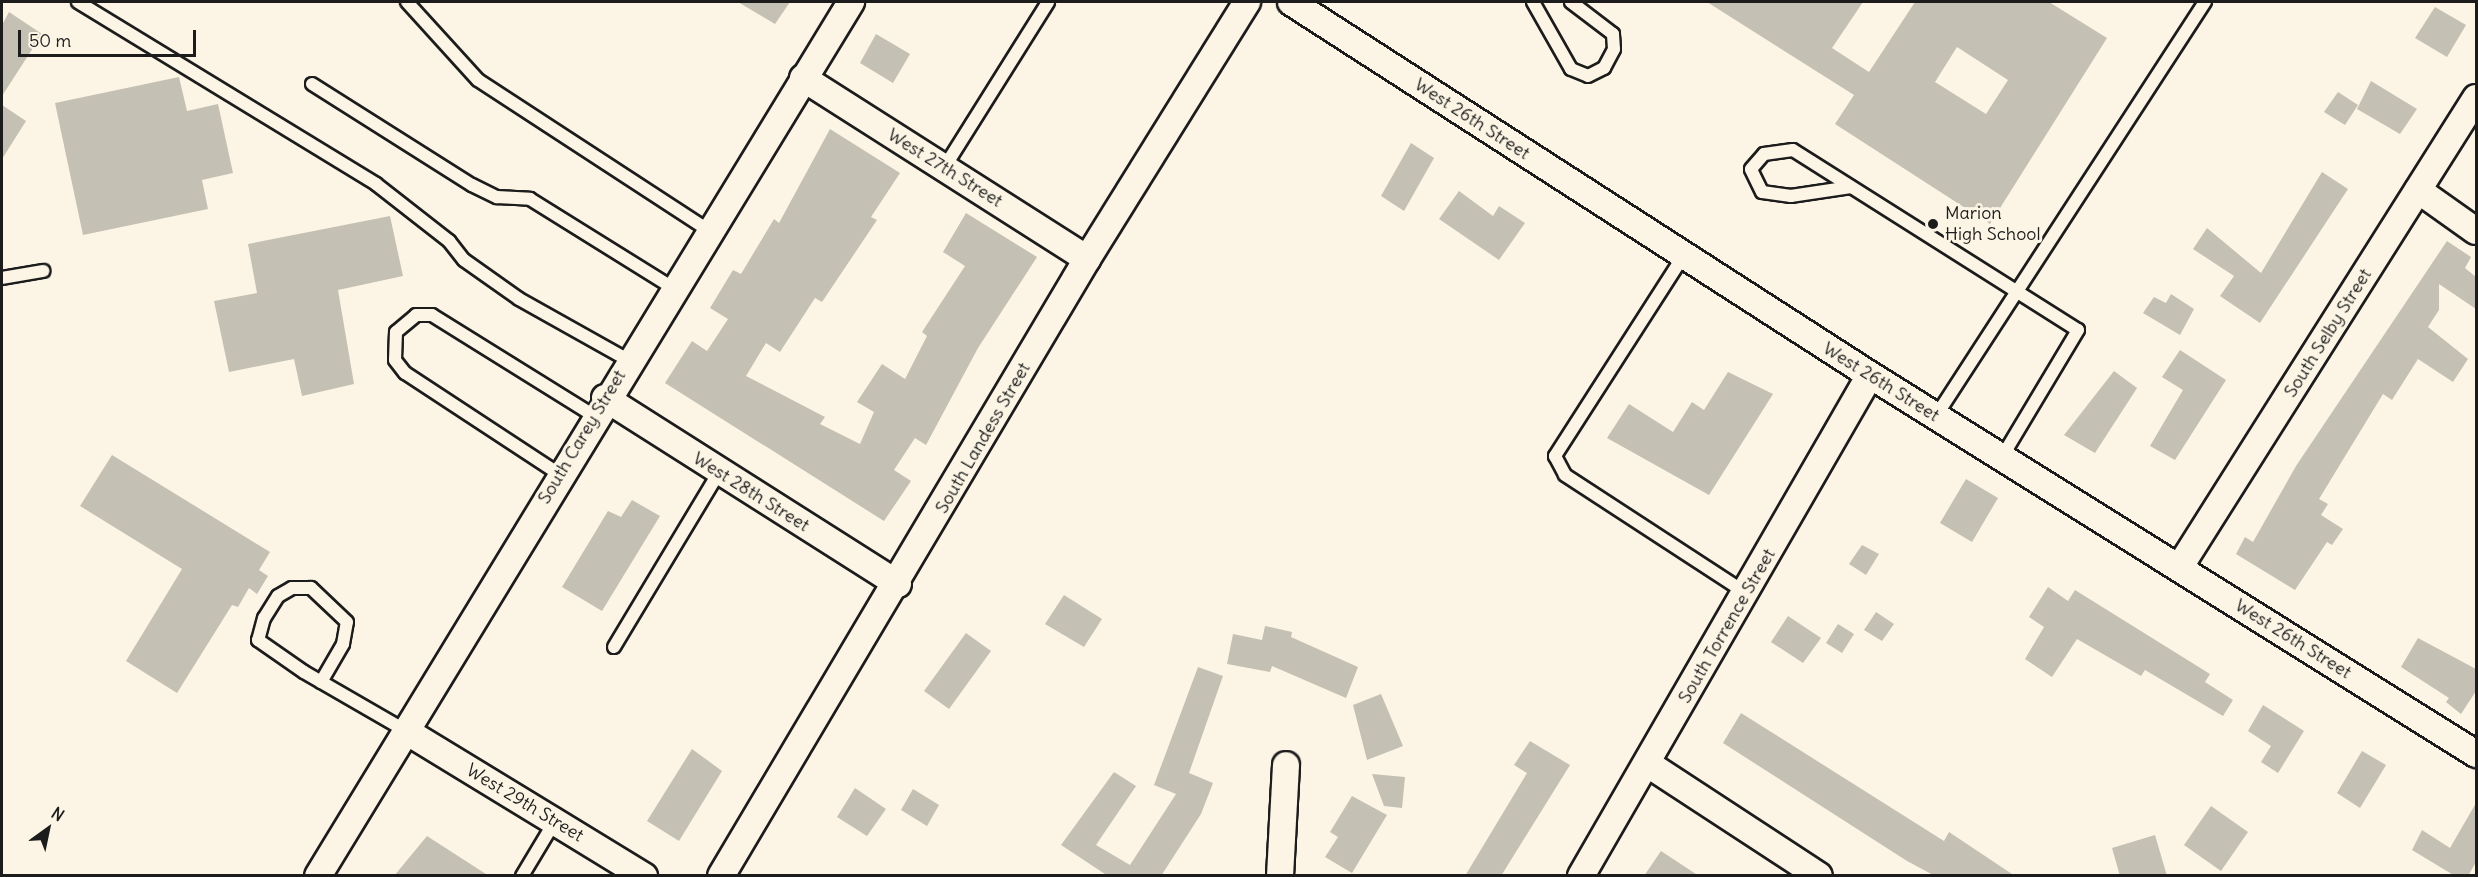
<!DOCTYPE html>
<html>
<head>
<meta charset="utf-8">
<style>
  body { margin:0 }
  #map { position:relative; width:2478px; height:877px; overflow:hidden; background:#fcf5e5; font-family:Delius,sans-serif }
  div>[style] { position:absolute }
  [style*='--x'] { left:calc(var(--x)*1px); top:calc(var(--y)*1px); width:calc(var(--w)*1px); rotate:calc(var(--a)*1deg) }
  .building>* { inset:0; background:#c4c0b3 }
  .roads { filter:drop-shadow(2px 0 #1c1c1c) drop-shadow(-2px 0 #1c1c1c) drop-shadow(0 2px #1c1c1c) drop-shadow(0 -2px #1c1c1c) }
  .service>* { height:12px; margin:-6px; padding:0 6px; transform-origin:6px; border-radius:6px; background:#fcf5e5 }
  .minor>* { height:26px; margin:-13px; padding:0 13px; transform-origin:13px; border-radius:13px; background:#fcf5e5 }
  .dots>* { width:16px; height:16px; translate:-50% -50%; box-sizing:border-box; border:3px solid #fcf5e5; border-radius:50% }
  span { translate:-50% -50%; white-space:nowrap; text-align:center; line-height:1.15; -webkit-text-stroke:6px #fcf5e5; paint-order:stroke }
  .street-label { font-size:18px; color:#1c1c1c }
  .poi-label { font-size:18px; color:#1c1c1c }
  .left { translate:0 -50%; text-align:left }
  .frame { position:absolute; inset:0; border:3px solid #1c1c1c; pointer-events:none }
  .north { position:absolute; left:18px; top:799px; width:60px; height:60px; -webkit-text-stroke:4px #fcf5e5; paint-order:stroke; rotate:33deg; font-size:16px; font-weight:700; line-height:24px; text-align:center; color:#1c1c1c }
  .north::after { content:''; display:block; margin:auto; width:21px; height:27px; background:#1c1c1c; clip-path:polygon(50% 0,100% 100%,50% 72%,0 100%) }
  .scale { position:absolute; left:18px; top:30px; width:178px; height:27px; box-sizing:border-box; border:3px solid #1c1c1c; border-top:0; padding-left:8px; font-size:18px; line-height:21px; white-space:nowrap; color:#1c1c1c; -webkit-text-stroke:4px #fcf5e5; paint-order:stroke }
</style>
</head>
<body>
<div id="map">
  <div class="building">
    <div style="clip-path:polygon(738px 2px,790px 2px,775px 24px)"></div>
    <div style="clip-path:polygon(evenodd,1707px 2px,1863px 2px,1832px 48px,1869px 72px,1915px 2px,2049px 2px,2107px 38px,1990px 224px,1835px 124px,1854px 95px,1707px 2px,1957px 47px,2008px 80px,1986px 114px,1935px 82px,1957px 47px)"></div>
    <div style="clip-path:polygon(2435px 7px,2466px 25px,2447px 57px,2415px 38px)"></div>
    <div style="clip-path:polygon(9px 12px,42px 34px,2px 96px,2px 25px)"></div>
    <div style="clip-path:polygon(876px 34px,910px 54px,893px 83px,860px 63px)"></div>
    <div style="clip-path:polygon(179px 77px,187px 111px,218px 104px,233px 173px,202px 180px,208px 209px,83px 235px,55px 103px)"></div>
    <div style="clip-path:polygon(2371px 81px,2417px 109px,2400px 134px,2357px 109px)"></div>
    <div style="clip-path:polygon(2338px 92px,2358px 105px,2345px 125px,2324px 112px)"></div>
    <div style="clip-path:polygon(2px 105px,26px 121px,2px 159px)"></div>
    <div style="clip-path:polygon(830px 129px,900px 173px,871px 217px,877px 220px,822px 302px,815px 298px,780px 352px,766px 343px,746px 376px,825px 417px,820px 424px,860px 444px,874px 412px,857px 402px,882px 364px,905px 379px,927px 336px,922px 332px,965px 266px,943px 252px,966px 213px,1037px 257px,978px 348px,926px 445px,915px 438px,894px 470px,911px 481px,884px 521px,665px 383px,692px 341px,707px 351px,728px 319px,710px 308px,733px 270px,741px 274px,774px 219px,779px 223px)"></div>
    <div style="clip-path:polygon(1411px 143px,1434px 158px,1404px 211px,1381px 196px)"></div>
    <div style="clip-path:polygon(2322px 172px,2348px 189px,2260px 323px,2220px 296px,2234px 276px,2193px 249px,2207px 228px,2261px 273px)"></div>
    <div style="clip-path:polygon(1459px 191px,1493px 216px,1499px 206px,1525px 223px,1499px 260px,1439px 219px)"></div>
    <div style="clip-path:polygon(390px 216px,403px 276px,338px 290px,354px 384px,302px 396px,294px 359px,229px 372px,214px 301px,257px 293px,248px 244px)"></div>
    <div style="clip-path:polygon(2447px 241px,2471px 257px,2465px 268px,2476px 277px,2476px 309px,2439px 284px,2439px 310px,2428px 327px,2468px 359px,2453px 382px,2418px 359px,2392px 400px,2383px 394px,2319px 499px,2328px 504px,2321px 515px,2343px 529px,2332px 545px,2327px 542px,2295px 590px,2236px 554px,2245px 537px,2253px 542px,2296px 466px)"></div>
    <div style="clip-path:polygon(2171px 294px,2194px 309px,2180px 335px,2143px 313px,2154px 297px,2166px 303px)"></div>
    <div style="clip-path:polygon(2180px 350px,2226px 380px,2175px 460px,2150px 446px,2183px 390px,2162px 377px)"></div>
    <div style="clip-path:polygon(2114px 371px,2137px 388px,2095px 453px,2064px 435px)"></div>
    <div style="clip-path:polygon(1728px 372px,1773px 394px,1709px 495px,1607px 438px,1629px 404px,1673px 432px,1692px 402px,1704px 410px)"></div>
    <div style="clip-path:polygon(112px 455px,270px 552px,259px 570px,268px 576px,257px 594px,249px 588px,238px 607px,232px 605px,177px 693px,126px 661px,182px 569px,80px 506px)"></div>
    <div style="clip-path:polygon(1966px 479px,1998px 498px,1972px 542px,1940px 523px)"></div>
    <div style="clip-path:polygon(632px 500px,660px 516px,602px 611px,562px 587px,608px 511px,621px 517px)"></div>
    <div style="clip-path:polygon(1862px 545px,1879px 554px,1866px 575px,1849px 564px)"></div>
    <div style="clip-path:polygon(2048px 587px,2068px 601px,2075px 590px,2210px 674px,2205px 682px,2233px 700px,2223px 716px,2145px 670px,2141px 676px,2077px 639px,2052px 677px,2025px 659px,2044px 627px,2029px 617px)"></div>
    <div style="clip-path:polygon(1064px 595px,1102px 619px,1084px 647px,1045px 624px)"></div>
    <div style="clip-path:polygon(1876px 612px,1894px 624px,1882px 641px,1864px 630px)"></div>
    <div style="clip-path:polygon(1788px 616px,1821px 638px,1803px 663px,1771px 642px)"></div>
    <div style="clip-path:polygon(1838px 624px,1854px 634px,1842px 653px,1826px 643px)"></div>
    <div style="clip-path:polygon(1265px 626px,1292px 632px,1291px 637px,1358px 667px,1346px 698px,1272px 666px,1270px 672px,1227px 664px,1233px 634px,1262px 640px)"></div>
    <div style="clip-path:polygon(966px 633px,991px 651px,949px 709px,924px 691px)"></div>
    <div style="clip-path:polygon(2418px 638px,2476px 669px,2476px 691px,2461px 714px,2446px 702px,2449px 698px,2401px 667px)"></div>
    <div style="clip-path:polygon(1198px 667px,1223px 676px,1189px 773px,1213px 783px,1201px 814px,1161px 876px,1108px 876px,1061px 845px,1114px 772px,1136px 786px,1096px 845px,1130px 865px,1176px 794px,1154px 785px)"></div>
    <div style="clip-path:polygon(1381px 694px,1403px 746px,1367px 760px,1353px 705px)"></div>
    <div style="clip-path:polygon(2263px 705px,2304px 731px,2278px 773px,2261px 762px,2271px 746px,2248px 731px)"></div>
    <div style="clip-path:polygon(1741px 713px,1944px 841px,1949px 832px,2015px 876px,1935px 876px,1907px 861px,1723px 743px)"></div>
    <div style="clip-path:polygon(1530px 741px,1570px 765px,1501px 876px,1465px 876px,1527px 773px,1514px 765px)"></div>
    <div style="clip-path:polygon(692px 749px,722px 771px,679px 841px,647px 821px)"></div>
    <div style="clip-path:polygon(2362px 751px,2386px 765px,2360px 808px,2337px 793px)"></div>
    <div style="clip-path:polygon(1372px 774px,1405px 777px,1402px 808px,1384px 806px)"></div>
    <div style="clip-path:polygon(855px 788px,886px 809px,867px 836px,837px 817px)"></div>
    <div style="clip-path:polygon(913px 789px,939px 805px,927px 826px,901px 810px)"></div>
    <div style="clip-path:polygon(1352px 796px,1387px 815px,1352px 873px,1325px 857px,1338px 837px,1330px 832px)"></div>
    <div style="clip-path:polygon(2476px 803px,2476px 862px,2468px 876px,2455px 876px,2412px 850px,2422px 830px,2450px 848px)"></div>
    <div style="clip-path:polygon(2211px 806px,2248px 832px,2221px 871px,2184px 845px)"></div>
    <div style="clip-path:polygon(2155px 835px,2167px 876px,2120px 876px,2112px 848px)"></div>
    <div style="clip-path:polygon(427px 836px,489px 876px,394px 876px)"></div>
    <div style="clip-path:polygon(1661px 851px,1699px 876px,1644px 876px)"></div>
  </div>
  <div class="roads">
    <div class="service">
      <div style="--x:78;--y:2;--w:349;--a:31.4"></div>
      <div style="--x:376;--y:184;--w:93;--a:38"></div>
      <div style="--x:449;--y:241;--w:24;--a:52"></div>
      <div style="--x:464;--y:260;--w:67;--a:35.3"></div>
      <div style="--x:519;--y:299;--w:125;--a:29.2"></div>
      <div style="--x:407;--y:2;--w:105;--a:47.7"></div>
      <div style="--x:478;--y:80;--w:275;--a:33.1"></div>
      <div style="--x:1533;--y:2;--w:77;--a:60.4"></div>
      <div style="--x:1571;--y:69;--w:18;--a:22"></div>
      <div style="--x:1588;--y:76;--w:18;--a:-27"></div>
      <div style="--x:1604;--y:68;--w:21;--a:-62"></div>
      <div style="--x:1614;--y:49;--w:15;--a:-94"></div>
      <div style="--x:1613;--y:34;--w:53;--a:-142.7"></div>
      <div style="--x:312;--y:84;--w:189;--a:32.3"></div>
      <div style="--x:472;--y:185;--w:28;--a:26"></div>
      <div style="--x:497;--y:197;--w:33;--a:3"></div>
      <div style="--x:530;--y:199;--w:168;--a:31.9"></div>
      <div style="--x:944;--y:168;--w:196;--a:-57.9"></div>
      <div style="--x:1851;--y:187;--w:61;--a:171.5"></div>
      <div style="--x:1791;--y:196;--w:29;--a:-172"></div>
      <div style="--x:1762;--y:192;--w:25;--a:-116"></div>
      <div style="--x:1751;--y:169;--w:20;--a:-49"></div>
      <div style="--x:1764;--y:154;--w:29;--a:-8"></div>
      <div style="--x:1793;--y:150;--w:337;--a:32.3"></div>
      <div style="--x:2078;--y:330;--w:148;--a:120.9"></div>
      <div style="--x:1684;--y:255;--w:239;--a:122.7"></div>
      <div style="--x:1555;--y:456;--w:21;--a:62"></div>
      <div style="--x:1565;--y:475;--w:216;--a:33.1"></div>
      <div style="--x:2;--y:278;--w:42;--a:-9.7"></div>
      <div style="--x:1936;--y:416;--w:494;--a:-57"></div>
      <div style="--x:559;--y:474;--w:184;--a:-146.7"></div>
      <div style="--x:405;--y:373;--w:16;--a:-128"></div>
      <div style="--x:395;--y:360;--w:28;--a:-88"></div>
      <div style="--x:396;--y:332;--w:26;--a:-40"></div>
      <div style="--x:416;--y:315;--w:16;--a:0"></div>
      <div style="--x:432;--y:315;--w:191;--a:31.9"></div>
      <div style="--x:614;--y:647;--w:204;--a:-59"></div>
      <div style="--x:321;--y:682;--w:44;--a:-59.9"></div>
      <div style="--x:343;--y:644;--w:22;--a:-80"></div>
      <div style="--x:347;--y:622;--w:50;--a:-136.6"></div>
      <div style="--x:311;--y:588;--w:19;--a:180"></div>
      <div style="--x:292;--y:588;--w:16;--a:150"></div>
      <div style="--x:278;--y:596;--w:26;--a:122"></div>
      <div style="--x:264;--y:618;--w:23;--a:105"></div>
      <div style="--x:258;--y:640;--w:56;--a:34.8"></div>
      <div style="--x:304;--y:672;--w:118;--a:30"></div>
      <div style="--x:522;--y:876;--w:64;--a:-59"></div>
    </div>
    <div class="minor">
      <div style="--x:1291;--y:2;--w:689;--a:32.79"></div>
      <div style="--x:1870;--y:375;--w:715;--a:32.02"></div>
      <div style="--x:803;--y:78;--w:337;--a:32.5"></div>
      <div style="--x:2418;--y:190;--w:71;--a:35.3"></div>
      <div style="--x:605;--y:398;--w:347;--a:32.4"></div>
      <div style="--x:2179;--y:568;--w:556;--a:-57.71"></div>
      <div style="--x:406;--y:731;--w:279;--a:31.4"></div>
      <div style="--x:1648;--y:764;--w:204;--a:33.2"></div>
      <div style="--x:318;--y:876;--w:1024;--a:-58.62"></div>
      <div style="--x:721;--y:876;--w:717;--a:-59.32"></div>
      <div style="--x:1087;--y:259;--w:303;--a:-58.1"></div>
      <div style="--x:1280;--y:876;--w:111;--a:-86.9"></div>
      <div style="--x:1581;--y:876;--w:578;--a:-60.02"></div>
    </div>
  </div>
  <div class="dots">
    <div style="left:1933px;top:224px;background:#1c1c1c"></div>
  </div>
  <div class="street-label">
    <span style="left:1472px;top:119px;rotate:33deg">West 26th Street</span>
    <span style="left:945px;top:168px;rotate:32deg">West 27th Street</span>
    <span style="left:2328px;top:333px;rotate:-58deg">South Selby Street</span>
    <span style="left:1881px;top:382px;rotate:32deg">West 26th Street</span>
    <span style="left:582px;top:437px;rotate:-59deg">South Carey Street</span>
    <span style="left:983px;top:438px;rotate:-60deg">South Landess Street</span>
    <span style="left:751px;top:492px;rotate:32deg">West 28th Street</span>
    <span style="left:1727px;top:626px;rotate:-60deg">South Torrence Street</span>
    <span style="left:2293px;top:639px;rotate:32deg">West 26th Street</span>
    <span style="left:525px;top:803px;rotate:31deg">West 29th Street</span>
  </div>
  <div class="poi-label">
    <span class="left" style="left:1945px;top:224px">Marion<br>High School</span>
  </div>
  <div class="frame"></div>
  <div class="north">N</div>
  <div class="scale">50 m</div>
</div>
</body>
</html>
